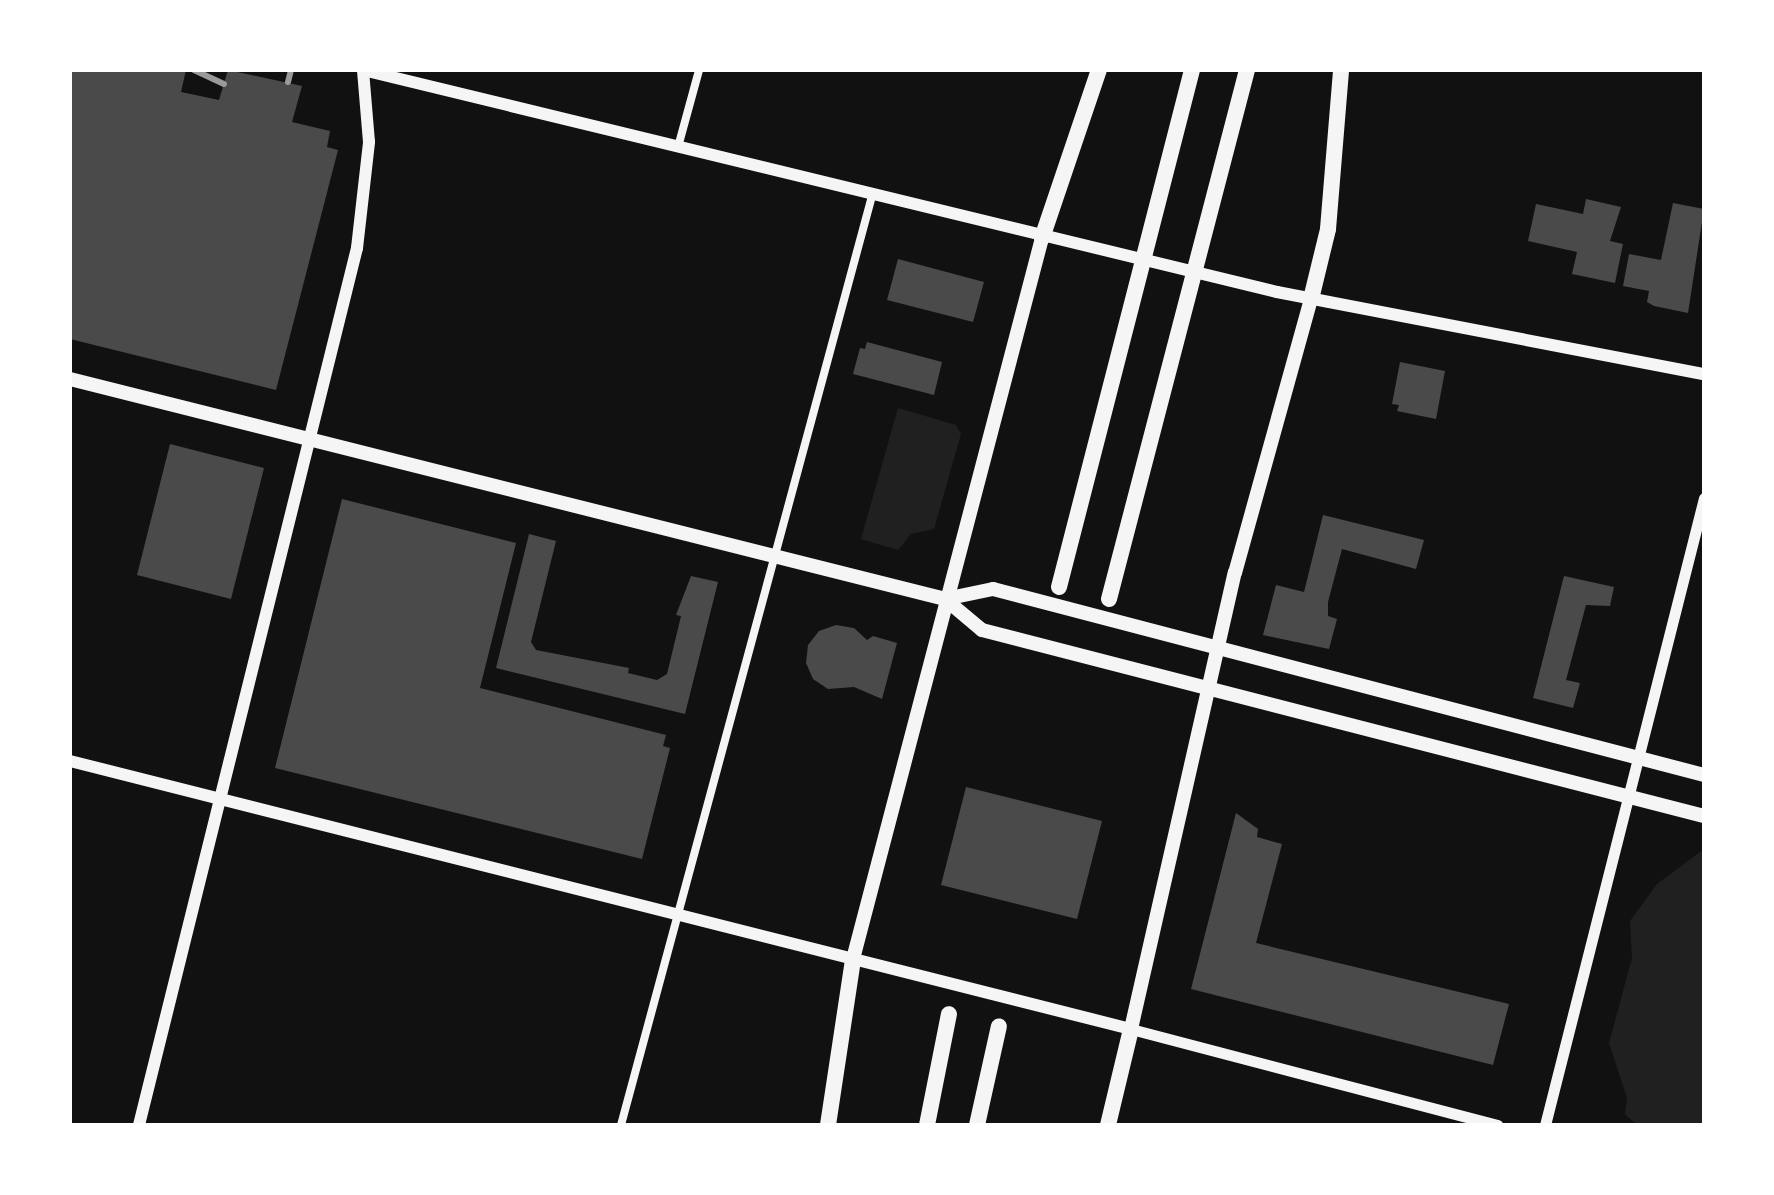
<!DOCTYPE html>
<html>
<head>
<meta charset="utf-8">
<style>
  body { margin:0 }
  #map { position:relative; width:1774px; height:1195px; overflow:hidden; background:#111; font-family:"Roboto Condensed",sans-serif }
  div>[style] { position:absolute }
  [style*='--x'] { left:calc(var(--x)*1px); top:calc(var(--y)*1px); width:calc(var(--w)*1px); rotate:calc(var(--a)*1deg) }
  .green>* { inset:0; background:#202020 }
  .building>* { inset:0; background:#4a4a4a }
  .minor>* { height:8px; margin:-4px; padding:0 4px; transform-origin:4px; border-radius:4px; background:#f5f5f5 }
  .tertiary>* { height:11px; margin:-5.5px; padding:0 5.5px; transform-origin:5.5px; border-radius:5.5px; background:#f5f5f5 }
  .secondary>* { height:12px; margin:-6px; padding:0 6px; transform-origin:6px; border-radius:6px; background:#f5f5f5 }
  .primary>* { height:14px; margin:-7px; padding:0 7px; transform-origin:7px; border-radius:7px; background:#f5f5f5 }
  .motorway>* { height:16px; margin:-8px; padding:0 8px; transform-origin:8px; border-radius:8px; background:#f5f5f5 }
  .rail>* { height:6px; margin:-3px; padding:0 3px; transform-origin:3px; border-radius:3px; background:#9a9a9a }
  span { translate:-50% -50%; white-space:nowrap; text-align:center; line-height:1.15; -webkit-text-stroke:6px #fff; paint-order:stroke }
  .frame { position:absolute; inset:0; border:72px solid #fff; pointer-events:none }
</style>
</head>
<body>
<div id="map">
  <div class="green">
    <div style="clip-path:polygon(898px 408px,956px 425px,961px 434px,934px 529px,911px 534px,898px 550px,861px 539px)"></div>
    <div style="clip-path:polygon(1704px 849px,1704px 1125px,1637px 1125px,1625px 1114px,1627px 1098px,1609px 1043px,1632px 958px,1630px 921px,1657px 884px)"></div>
  </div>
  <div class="building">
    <div style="clip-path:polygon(70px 70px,186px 70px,181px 92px,219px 100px,228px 70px,302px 86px,292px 122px,330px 131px,327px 147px,338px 150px,276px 390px,70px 339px)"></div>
    <div style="clip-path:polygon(1586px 199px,1621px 207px,1610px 241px,1623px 244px,1615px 283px,1572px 274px,1577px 252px,1528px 241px,1536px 204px,1583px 214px)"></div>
    <div style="clip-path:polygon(1673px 203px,1704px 209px,1688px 313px,1654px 306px,1647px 302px,1649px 291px,1623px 286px,1629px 254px,1661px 260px)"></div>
    <div style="clip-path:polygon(898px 259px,984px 282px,973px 322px,887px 300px)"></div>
    <div style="clip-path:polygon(867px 342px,942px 362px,934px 395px,853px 374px,860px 348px,865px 349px)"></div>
    <div style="clip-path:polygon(1400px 362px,1445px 371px,1436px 419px,1397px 411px,1399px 405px,1392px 404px)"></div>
    <div style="clip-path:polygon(170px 444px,264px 468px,231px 599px,137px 575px)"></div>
    <div style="clip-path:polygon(342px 499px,516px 543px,480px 688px,666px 735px,663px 746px,670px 748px,642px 859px,275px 768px)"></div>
    <div style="clip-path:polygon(1323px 515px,1424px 540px,1416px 569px,1342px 549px,1328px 602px,1328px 616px,1337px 619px,1329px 649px,1263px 635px,1276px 585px,1304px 592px)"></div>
    <div style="clip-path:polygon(529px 534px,556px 541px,531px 642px,536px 650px,629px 668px,628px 673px,657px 680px,667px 674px,681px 616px,676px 615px,691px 576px,718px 582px,685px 714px,496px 668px)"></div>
    <div style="clip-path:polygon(1564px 576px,1614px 587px,1610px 606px,1586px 605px,1566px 680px,1580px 683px,1573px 708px,1533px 698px)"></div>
    <div style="clip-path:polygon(836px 625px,854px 628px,867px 640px,873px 636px,897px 643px,882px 699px,854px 687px,828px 689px,813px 679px,806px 663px,808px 645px,819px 631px)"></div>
    <div style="clip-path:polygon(966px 787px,1102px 821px,1077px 919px,941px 885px)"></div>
    <div style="clip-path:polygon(1236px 813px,1258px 829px,1257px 837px,1282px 844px,1256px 943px,1509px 1004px,1493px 1065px,1191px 989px)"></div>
  </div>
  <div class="minor">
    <div style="--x:678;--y:147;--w:80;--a:-74.7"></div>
    <div style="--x:621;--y:1125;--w:962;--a:-74.88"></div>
  </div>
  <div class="tertiary">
    <div style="--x:1131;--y:1029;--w:379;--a:14.7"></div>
    <div style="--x:1545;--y:1125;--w:647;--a:-75.77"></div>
  </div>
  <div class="secondary">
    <div style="--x:363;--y:70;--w:941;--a:13.65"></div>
    <div style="--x:1277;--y:292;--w:435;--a:10.9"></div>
    <div style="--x:70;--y:761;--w:1094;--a:14.18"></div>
    <div style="--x:139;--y:1125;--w:904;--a:-76.04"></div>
    <div style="--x:357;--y:248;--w:107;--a:-83.5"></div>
    <div style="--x:369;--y:142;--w:72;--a:-94.8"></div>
  </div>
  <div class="primary">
    <div style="--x:70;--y:379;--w:902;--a:14.11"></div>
    <div style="--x:945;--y:599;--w:49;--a:-11.8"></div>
    <div style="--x:993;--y:589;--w:735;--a:14.66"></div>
    <div style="--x:945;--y:599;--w:48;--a:40"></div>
    <div style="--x:982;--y:630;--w:746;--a:14.45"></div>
    <div style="--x:853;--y:959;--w:745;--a:-75.31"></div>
    <div style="--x:1131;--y:1029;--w:468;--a:-77.2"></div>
    <div style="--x:1235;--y:573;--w:284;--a:-74.5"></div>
  </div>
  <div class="motorway">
    <div style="--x:1042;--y:238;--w:177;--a:-71.3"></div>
    <div style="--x:1311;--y:299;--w:72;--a:-76.3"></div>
    <div style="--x:1328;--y:229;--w:160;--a:-85.3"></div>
    <div style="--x:1059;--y:587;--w:534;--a:-75.57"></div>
    <div style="--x:1109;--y:599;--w:547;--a:-75.38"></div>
    <div style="--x:828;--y:1125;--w:168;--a:-81.4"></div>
    <div style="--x:927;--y:1125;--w:113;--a:-78.8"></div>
    <div style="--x:977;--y:1125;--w:101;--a:-77.5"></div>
    <div style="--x:1108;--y:1125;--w:99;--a:-76.5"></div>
  </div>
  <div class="rail">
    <div style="--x:194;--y:70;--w:33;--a:25"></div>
    <div style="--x:288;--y:82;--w:12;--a:-76"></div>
  </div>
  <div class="frame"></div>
</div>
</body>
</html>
